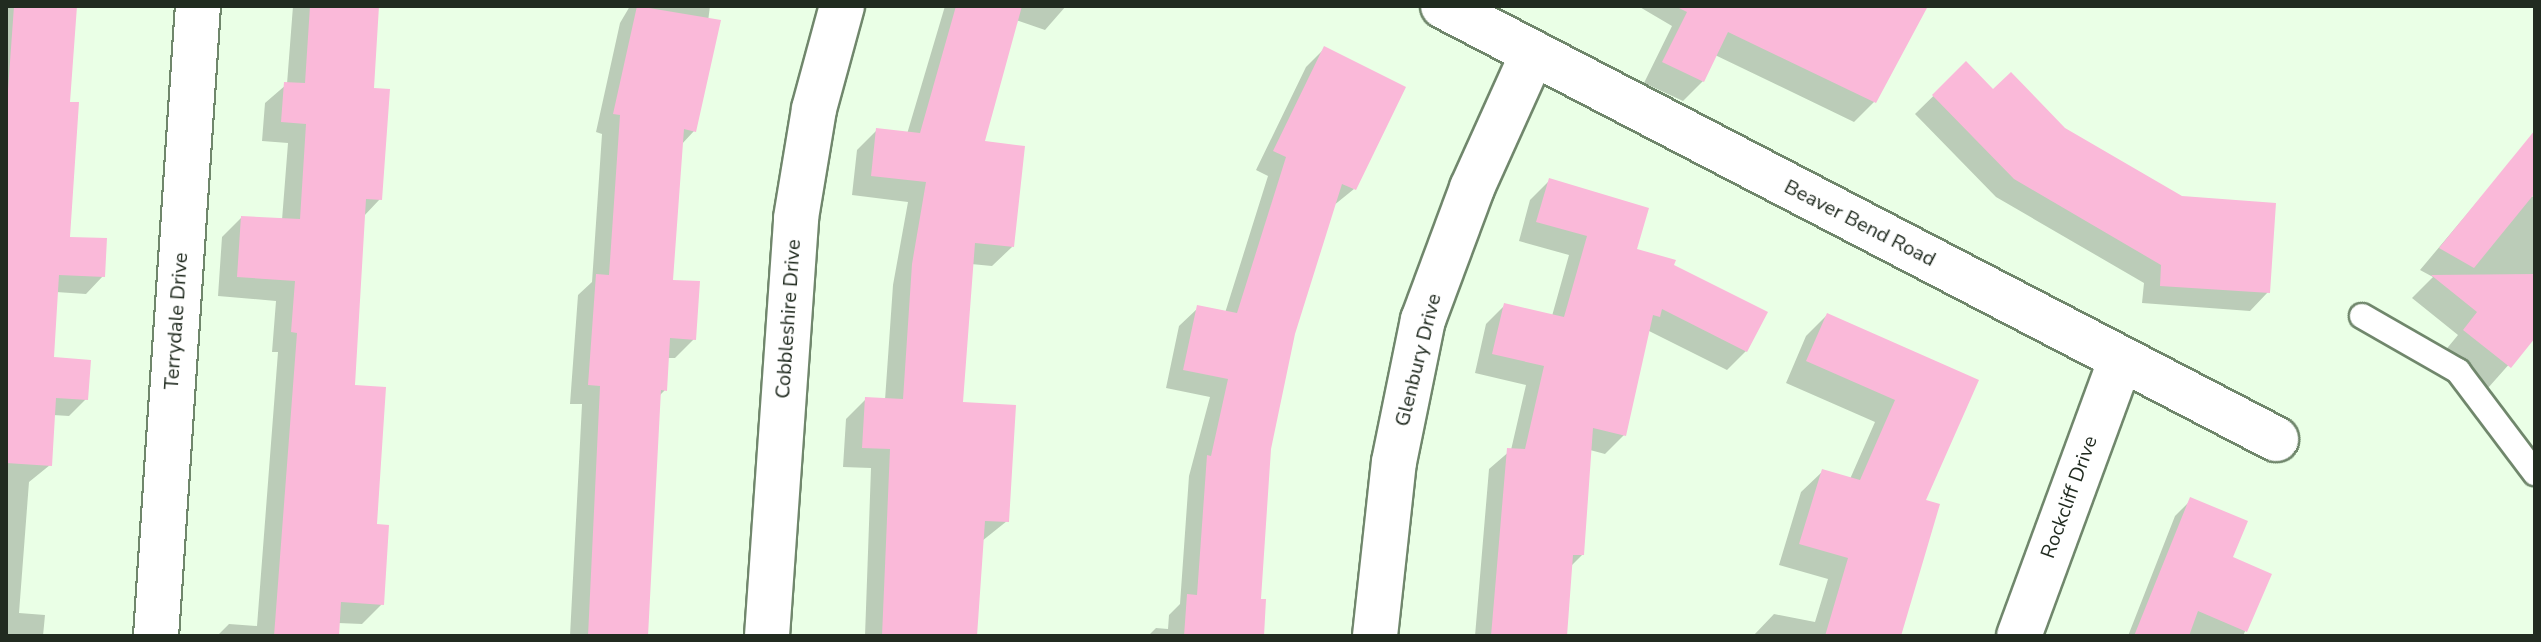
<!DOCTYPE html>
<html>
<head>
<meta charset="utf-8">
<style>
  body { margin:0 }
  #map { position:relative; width:2541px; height:642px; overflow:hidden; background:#eaffe6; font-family:"Nunito Sans",sans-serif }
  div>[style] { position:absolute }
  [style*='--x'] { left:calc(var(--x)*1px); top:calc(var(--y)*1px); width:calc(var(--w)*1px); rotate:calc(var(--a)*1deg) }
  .shadow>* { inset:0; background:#0003 }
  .building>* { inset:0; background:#fab9d9 }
  .roads { filter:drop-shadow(2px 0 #70876c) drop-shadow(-2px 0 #70876c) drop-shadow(0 2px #70876c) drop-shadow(0 -2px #70876c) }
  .service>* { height:24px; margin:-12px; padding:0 12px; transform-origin:12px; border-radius:12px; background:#fff }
  .minor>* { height:44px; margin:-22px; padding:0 22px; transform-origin:22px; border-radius:22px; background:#fff }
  span { translate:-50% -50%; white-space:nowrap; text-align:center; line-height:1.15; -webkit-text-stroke:8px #fff; paint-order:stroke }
  .street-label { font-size:20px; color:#212b20 }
  .frame { position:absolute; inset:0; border:8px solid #212b20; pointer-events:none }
</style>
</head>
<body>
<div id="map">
  <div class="shadow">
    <div style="clip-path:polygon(6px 6px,75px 6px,68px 104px,68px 238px,103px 276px,86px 294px,56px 292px,52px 359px,86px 399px,69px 416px,53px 415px,50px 465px,29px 482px,19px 613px,45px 615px,43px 636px,6px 636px)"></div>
    <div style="clip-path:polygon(293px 6px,377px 6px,372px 90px,380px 199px,363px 217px,353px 387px,382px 604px,362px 624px,338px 623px,337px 636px,217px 636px,229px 624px,257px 626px,278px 352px,272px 352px,276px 301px,218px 296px,222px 237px,241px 218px,282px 220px,288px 143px,262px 141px,265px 103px,287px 84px)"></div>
    <div style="clip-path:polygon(630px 6px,710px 6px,694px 131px,681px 145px,671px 281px,694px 339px,675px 358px,667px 358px,665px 390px,659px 396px,646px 636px,570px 636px,582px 404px,570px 404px,578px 295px,592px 282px,602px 134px,596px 132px,620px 23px)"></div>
    <div style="clip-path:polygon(945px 6px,1066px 6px,1045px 30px,1016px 20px,983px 143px,1012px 247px,992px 266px,971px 264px,961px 404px,1007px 521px,982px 541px,975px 636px,865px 636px,871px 468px,843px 467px,846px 419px,866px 399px,885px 400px,893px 285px,908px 202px,852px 195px,857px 150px,877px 130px,907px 134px)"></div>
    <div style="clip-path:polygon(1638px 6px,1907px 6px,1874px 102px,1854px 122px,1715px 55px,1703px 81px,1683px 101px,1644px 83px,1672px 26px)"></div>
    <div style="clip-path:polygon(1324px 49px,1354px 189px,1333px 206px,1293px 333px,1269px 449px,1258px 600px,1262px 636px,1148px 636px,1156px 628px,1168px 629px,1169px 615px,1180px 604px,1189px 476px,1210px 397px,1166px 388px,1179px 326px,1198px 308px,1225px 313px,1268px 176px,1256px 170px,1306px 67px)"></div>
    <div style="clip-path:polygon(1966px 64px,1993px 92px,2063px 129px,2268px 292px,2250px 311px,2142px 303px,2144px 283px,1996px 197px,1915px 114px)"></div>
    <div style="clip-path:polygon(2525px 145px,2535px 152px,2531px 195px,2535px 199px,2535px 335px,2488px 388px,2444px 352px,2458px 335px,2412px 298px,2433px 277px,2420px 270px)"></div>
    <div style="clip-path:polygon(1549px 181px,1634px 250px,1672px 266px,1746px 351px,1727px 370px,1647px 330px,1624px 435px,1605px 454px,1590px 450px,1583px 554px,1570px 567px,1565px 636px,1475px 636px,1489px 469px,1511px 450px,1526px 385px,1475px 373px,1486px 324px,1505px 305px,1552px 316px,1569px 255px,1519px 241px,1530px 200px)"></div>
    <div style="clip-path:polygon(1827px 315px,1976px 381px,1923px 501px,1899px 636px,1753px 636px,1774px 614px,1815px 622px,1828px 579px,1779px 565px,1801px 492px,1823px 471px,1850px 479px,1875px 422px,1786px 383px,1806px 336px)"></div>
    <div style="clip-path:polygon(2191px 500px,2230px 558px,2269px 575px,2243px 636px,2128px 636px,2175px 516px)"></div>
  </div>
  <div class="building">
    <div style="clip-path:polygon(14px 6px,77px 6px,70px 102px,79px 102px,70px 237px,107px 238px,105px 277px,59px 275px,54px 357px,91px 360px,88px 400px,56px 398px,52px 466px,6px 463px,6px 118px)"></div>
    <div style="clip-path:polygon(310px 6px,379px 6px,374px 88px,390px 89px,382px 200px,366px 199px,355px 385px,386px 387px,377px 524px,389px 525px,384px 605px,341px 602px,339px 636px,274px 636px,297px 333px,291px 332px,295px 281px,237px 277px,241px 216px,300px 219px,306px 124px,281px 122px,284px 82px,305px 83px)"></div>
    <div style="clip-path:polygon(637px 6px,721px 20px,696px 132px,684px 129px,673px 280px,700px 281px,696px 340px,670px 338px,667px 391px,661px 390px,648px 636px,588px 636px,600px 386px,588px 385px,596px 274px,609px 275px,620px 115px,613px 114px)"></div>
    <div style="clip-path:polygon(956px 6px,1022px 6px,985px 141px,1025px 146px,1014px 247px,975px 243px,963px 402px,1016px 405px,1009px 522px,985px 521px,977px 636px,882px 636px,890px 449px,862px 448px,865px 397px,903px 399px,912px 264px,926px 182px,871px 176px,876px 128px,920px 133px)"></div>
    <div style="clip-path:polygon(1675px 6px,1928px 6px,1876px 103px,1728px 32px,1704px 82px,1662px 62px,1687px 12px)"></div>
    <div style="clip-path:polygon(1324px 46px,1406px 87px,1356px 190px,1342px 184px,1295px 334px,1271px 449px,1261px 599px,1266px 599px,1264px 636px,1184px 636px,1187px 594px,1197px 595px,1207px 455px,1211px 456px,1228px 379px,1183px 370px,1197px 305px,1237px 313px,1286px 157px,1273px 151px)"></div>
    <div style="clip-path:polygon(1966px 61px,1993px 89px,2011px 72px,2065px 128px,2182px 196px,2276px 203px,2270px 293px,2160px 286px,2161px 265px,2014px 179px,1932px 95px)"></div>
    <div style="clip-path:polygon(2535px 130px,2535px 193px,2474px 268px,2439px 248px)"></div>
    <div style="clip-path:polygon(1549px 178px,1649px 208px,1637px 249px,1676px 260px,1674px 265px,1768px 312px,1747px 352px,1662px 309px,1660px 317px,1653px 315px,1626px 436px,1593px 428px,1584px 555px,1573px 555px,1567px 636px,1491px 636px,1507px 448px,1525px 449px,1544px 366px,1492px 354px,1504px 303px,1564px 317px,1587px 236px,1536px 222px)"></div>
    <div style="clip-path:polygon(2535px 274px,2535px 338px,2511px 368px,2463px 330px,2477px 312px,2431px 275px)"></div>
    <div style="clip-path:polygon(1827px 313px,1979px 380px,1926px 500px,1940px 504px,1901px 636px,1825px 636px,1848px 558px,1799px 544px,1822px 469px,1860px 480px,1895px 400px,1806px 361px)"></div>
    <div style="clip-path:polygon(2190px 497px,2248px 521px,2233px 557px,2272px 574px,2247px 632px,2198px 611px,2189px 636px,2134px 636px)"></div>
  </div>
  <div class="roads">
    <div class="service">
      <div style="--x:2362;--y:316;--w:111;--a:29.8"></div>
      <div style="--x:2458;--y:371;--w:128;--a:53"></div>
    </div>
    <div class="minor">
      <div style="--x:1443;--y:6;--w:939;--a:27.47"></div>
      <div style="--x:156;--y:636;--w:631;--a:-86.19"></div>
      <div style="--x:767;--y:636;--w:419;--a:-86"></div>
      <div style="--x:796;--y:218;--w:110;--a:-80.6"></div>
      <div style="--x:814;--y:109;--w:107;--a:-74.8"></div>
      <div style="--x:1375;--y:636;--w:175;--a:-83.8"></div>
      <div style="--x:1394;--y:462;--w:145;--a:-78.5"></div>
      <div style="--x:1423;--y:320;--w:141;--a:-69.6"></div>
      <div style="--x:1472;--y:188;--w:148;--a:-65.7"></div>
      <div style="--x:2019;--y:636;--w:295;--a:-69.8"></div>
    </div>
  </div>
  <div class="street-label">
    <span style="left:1860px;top:223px;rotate:27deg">Beaver Bend Road</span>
    <span style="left:788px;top:319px;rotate:-86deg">Cobbleshire Drive</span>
    <span style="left:176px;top:321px;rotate:-86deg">Terrydale Drive</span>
    <span style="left:1418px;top:360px;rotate:-76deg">Glenbury Drive</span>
    <span style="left:2069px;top:497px;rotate:-70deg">Rockcliff Drive</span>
  </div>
  <div class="frame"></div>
</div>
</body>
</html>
